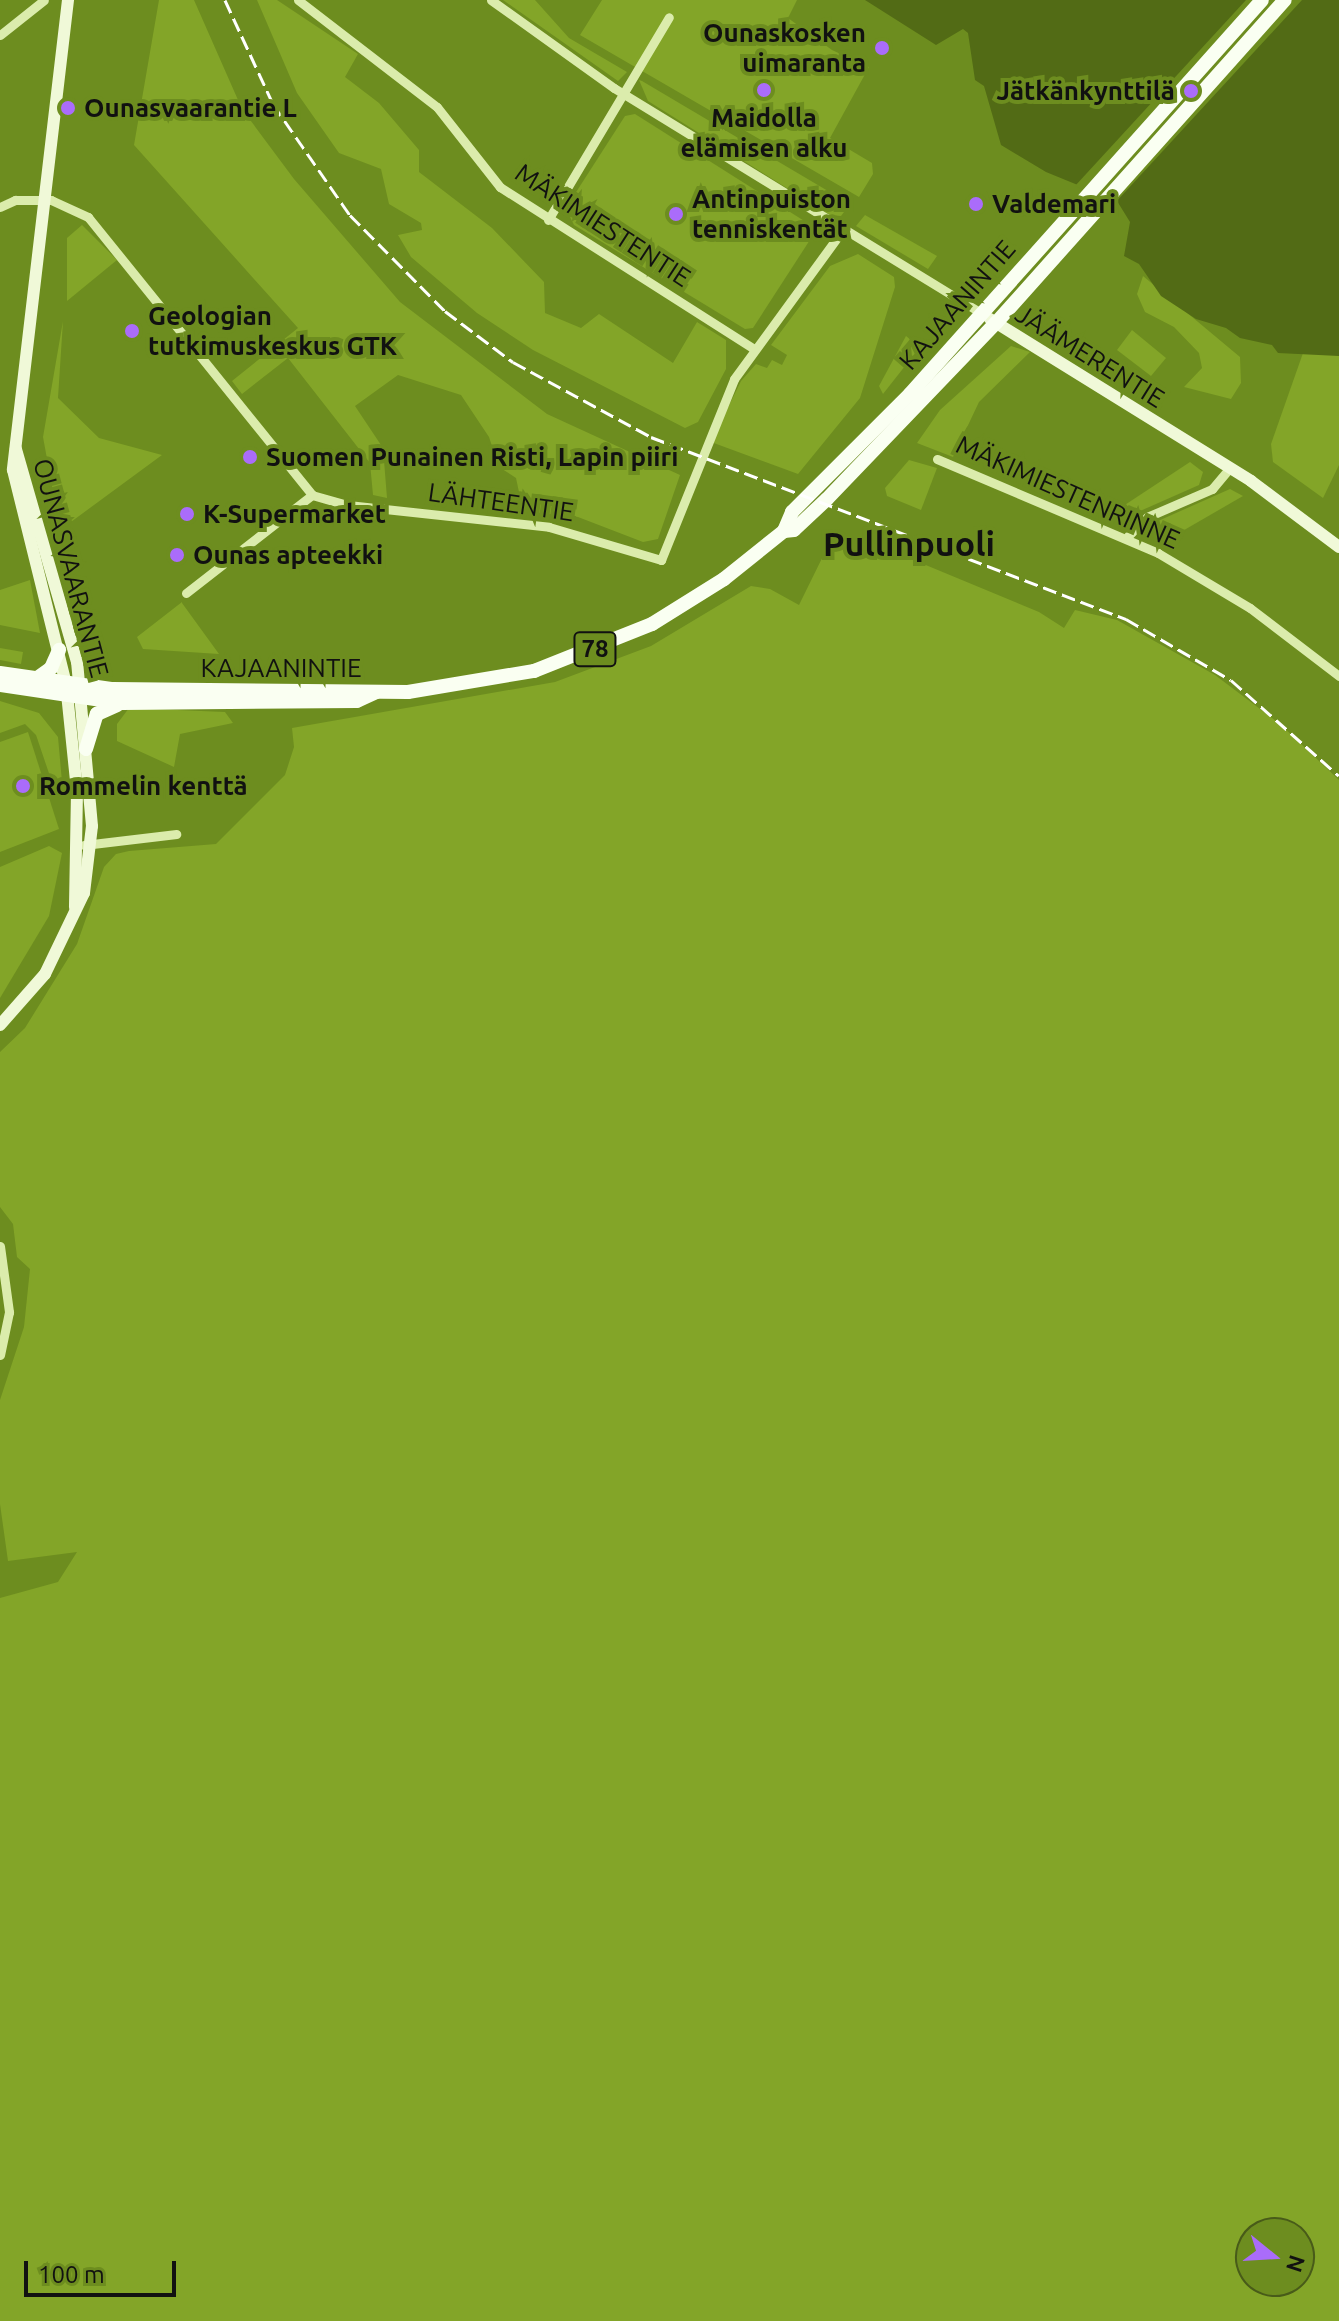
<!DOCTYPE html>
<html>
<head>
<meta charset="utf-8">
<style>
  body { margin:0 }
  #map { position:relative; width:1339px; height:2321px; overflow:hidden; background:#6d8d1f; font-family:Ubuntu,sans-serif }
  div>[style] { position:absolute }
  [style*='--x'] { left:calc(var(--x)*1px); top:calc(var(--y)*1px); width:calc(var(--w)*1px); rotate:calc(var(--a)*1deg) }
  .green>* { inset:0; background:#83a528 }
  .water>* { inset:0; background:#526b15 }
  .pier>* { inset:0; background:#6d8d1f }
  .street>* { height:9px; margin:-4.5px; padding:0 4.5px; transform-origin:4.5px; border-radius:4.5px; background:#dbecac }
  .secondary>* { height:12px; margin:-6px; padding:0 6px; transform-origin:6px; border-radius:6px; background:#f0f9d8 }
  .primary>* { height:14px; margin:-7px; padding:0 7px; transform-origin:7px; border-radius:7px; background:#fafff2 }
  .rail>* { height:3px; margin-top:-1.5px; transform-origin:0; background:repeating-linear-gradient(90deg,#fff 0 14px,transparent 0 20px) }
  .dots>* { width:22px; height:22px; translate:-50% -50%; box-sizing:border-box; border:4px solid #6d8d1f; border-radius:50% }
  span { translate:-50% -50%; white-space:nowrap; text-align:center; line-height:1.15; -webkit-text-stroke:8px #6d8d1f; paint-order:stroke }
  .shield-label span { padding:2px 6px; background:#6d8d1f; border:2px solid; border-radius:6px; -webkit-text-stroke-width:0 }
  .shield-label { font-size:24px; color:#111; font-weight:700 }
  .poi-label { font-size:26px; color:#111; font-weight:700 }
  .right { translate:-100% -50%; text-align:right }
  .left { translate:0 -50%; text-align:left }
  .street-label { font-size:26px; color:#111 }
  .district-label { font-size:34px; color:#111; font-weight:700 }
  .north { position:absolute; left:1235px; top:2217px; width:80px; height:80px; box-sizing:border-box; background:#6d8d1f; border:2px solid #485b19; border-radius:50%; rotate:108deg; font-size:22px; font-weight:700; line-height:32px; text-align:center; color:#111 }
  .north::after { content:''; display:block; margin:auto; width:28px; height:36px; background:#aa6cfa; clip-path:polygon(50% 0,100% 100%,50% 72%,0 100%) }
  .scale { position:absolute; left:24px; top:2261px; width:152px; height:36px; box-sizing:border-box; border:4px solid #111; border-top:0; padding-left:10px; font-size:24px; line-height:28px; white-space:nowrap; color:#111; -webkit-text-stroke:6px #6d8d1f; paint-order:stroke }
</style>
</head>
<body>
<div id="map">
  <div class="green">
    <div style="clip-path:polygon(159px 0,194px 0,242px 109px,294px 179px,400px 302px,547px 414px,680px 475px,658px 539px,643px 542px,578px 517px,523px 511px,516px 478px,499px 467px,489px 437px,461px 395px,398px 375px,355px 406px,383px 448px,387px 498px,373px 495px,370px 463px,288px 358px,242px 394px,232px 381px,298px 328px,134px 145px)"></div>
    <div style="clip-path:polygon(257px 0,277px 0,358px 54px,345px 77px,379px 103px,419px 150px,419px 172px,492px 228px,544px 282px,545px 313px,581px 328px,599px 314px,673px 363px,697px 322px,726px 340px,726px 369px,698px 422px,685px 428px,533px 350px,477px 313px,411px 257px,398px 235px,422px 230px,421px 223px,389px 204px,381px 169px,339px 153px,297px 93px)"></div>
    <div style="clip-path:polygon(503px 0,535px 0,569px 38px,627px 72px,618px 81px)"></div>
    <div style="clip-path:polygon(602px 0,797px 0,788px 18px,832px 50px,869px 67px,830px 138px,872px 163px,873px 174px,859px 197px,580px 35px)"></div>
    <div style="clip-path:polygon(639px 80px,642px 81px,850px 204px,841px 216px,830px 215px,648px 101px)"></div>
    <div style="clip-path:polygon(635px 114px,817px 229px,753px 328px,745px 329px,574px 225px,569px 215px,571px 200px,625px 116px)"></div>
    <div style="clip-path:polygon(865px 215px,937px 256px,928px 269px,856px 226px)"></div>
    <div style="clip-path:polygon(82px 225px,117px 260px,67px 301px,67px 238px)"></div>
    <div style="clip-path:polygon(858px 254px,894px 277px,895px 287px,860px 398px,798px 474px,711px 442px,741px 381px,756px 364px,767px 368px,772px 360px,782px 365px,787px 355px,771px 345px,830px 266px)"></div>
    <div style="clip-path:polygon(1143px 276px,1240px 357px,1241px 383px,1231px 399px,1184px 387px,1202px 368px,1199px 353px,1174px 327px,1145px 312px,1137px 294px)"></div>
    <div style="clip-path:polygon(63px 321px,58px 398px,99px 438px,162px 455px,60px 530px,43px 437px)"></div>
    <div style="clip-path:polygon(1132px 330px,1166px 358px,1151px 376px,1117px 350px)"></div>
    <div style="clip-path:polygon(906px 336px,920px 347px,883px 394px,879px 386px)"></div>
    <div style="clip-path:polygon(1011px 346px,1030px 352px,979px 402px,953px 457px,917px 443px,940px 410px)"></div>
    <div style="clip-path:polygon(1324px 352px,1339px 356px,1339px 465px,1323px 498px,1273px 462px,1271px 444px,1303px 353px)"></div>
    <div style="clip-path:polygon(909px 460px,937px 468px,921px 510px,887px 496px,885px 488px)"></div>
    <div style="clip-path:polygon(1190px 462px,1203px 472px,1199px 485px,1122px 519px,1105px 518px)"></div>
    <div style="clip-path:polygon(1230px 489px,1243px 496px,1160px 544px,1154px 539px,1158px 521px)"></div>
    <div style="clip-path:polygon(evenodd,828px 546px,904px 556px,1039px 612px,1064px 628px,1075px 610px,1117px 620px,1215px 675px,1280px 724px,1339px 780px,1339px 2321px,0 2321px,0 1598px,58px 1582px,77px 1552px,8px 1561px,0 1504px,0 1400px,24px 1327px,30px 1269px,17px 1257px,13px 1224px,0 1207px,0 1052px,25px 1028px,77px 944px,104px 867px,116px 854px,129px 851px,216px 844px,285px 775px,294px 747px,292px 728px,555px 682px,651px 646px,751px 586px,770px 589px,799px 605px,828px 546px,1299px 2233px,1299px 2281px,1251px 2281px,1251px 2233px,1299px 2233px)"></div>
    <div style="clip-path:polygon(30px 580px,40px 633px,0 625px,0 590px)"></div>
    <div style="clip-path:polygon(182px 602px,182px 603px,219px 654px,143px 649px,137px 637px)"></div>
    <div style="clip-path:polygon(0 648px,23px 652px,21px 664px,0 660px)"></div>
    <div style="clip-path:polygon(0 701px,39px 713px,58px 737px,63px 793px,56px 794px,36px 735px,25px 724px,0 733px)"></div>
    <div style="clip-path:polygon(129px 708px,225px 712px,233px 723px,180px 734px,174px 767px,117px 741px,117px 724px)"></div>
    <div style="clip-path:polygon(28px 732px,59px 829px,0 852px,0 742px)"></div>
    <div style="clip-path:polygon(49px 846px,62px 853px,49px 916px,0 998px,0 867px)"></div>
  </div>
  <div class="water">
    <div style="clip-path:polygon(865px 0,1339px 0,1339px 356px,1278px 353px,1272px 345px,1240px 338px,1226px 328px,1196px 319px,1161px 296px,1139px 264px,1124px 256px,1130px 222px,1117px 201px,1046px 172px,1001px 145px,984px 86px,975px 80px,968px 33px,963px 29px,936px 45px)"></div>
  </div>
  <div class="pier">
    <div style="clip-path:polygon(1246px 0,1302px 0,1114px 204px,1075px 186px)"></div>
  </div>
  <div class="street">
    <div style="--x:298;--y:0;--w:175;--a:37.6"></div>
    <div style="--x:437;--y:107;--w:102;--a:51.8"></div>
    <div style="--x:500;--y:187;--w:300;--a:32.5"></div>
    <div style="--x:491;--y:0;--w:151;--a:35.6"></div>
    <div style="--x:614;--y:88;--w:433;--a:31.5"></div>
    <div style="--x:0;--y:35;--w:56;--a:-38.5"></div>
    <div style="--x:0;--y:207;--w:17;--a:-25"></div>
    <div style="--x:15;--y:200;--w:36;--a:0"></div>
    <div style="--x:51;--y:200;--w:41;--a:24.7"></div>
    <div style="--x:88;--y:217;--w:357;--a:51.1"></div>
    <div style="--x:312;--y:495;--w:37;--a:16"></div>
    <div style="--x:348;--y:505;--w:202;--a:6.2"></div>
    <div style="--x:549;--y:527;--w:117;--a:16.4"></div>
    <div style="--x:661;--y:560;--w:195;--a:-68"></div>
    <div style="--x:734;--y:379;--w:183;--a:-53.9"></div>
    <div style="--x:548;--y:220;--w:236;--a:-59.2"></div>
    <div style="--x:937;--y:459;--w:240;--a:23"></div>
    <div style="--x:1158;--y:553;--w:107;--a:30.9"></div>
    <div style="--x:1250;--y:608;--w:112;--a:37.4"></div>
    <div style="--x:1128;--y:536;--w:27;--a:-45"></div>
    <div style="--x:1147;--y:517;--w:71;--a:-23.3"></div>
    <div style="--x:1212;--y:489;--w:25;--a:-50"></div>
    <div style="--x:186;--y:593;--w:160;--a:-37.9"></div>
    <div style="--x:84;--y:845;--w:93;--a:-6.8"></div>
    <div style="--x:0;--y:1246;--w:67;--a:82.2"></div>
    <div style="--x:9;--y:1312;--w:44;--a:101.8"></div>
  </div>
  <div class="secondary">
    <div style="--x:68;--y:0;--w:473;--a:96.7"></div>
    <div style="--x:13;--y:470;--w:220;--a:76.1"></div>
    <div style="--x:66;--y:684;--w:108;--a:84.1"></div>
    <div style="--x:77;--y:791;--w:116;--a:91"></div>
    <div style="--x:990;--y:319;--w:307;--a:31.8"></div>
    <div style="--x:1251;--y:481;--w:110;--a:36.9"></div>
    <div style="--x:0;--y:1025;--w:68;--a:-48.6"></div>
    <div style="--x:45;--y:974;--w:90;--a:-64.3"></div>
    <div style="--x:84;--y:893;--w:67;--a:-83.2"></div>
    <div style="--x:92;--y:826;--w:165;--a:-95.2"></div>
    <div style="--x:77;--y:662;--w:222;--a:-106"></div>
  </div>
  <div class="primary">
    <div style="--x:784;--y:531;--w:21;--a:-67"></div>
    <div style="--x:792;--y:512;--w:167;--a:-45"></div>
    <div style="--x:910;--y:394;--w:528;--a:-48.22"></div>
    <div style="--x:0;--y:673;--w:114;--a:8.1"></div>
    <div style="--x:113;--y:689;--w:295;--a:0.6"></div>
    <div style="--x:408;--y:692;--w:128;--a:-9.5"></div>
    <div style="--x:534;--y:671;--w:127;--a:-21.7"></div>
    <div style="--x:652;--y:624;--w:85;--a:-32"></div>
    <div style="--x:724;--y:579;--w:77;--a:-38.7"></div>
    <div style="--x:784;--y:531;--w:10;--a:-6"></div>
    <div style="--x:794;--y:530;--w:45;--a:-43.2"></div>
    <div style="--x:827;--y:499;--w:244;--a:-46.2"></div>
    <div style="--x:996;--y:323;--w:433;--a:-48.2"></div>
    <div style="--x:36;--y:679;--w:19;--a:-36"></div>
    <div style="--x:51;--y:668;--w:20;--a:-66"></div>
    <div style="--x:0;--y:685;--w:123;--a:8.4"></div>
    <div style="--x:122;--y:703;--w:235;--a:-0.5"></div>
    <div style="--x:357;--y:701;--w:21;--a:-25"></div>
    <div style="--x:86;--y:749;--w:37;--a:-73"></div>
    <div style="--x:97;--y:714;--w:22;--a:-24"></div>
  </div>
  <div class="rail">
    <div style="--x:225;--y:0;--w:115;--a:65.2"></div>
    <div style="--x:273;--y:104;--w:135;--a:55.3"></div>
    <div style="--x:350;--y:215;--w:135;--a:45.3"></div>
    <div style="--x:445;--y:311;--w:85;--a:36.9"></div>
    <div style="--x:513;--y:362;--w:157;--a:28.5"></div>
    <div style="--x:651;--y:437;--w:509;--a:20.96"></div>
    <div style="--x:1126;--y:619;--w:121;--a:30.2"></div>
    <div style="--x:1231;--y:680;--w:144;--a:41.6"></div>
  </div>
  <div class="dots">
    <div style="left:882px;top:48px;background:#aa6cfa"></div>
    <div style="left:764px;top:90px;background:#aa6cfa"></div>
    <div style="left:1191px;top:91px;background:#aa6cfa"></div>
    <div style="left:68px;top:108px;background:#aa6cfa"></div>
    <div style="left:976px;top:204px;background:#aa6cfa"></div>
    <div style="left:676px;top:214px;background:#aa6cfa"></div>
    <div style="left:132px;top:331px;background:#aa6cfa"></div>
    <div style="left:250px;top:457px;background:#aa6cfa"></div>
    <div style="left:187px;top:514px;background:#aa6cfa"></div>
    <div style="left:177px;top:555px;background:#aa6cfa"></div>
    <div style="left:23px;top:786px;background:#aa6cfa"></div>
  </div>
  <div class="shield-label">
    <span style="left:595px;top:649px">78</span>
  </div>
  <div class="poi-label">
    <span class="right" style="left:866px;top:48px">Ounaskosken<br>uimaranta</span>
    <span class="right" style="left:1175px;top:91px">Jätkänkynttilä</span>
    <span class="left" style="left:84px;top:108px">Ounasvaarantie L</span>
    <span style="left:764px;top:133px">Maidolla<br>elämisen alku</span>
    <span class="left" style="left:692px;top:214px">Antinpuiston<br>tenniskentät</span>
    <span class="left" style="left:992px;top:204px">Valdemari</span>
    <span class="left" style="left:148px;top:331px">Geologian<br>tutkimuskeskus GTK</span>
    <span class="left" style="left:266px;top:457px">Suomen Punainen Risti, Lapin piiri</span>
    <span class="left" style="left:203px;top:514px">K-Supermarket</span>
    <span class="left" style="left:193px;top:555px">Ounas apteekki</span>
    <span class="left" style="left:39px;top:786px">Rommelin kenttä</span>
  </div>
  <div class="street-label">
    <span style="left:603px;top:225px;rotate:33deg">MÄKIMIESTENTIE</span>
    <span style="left:957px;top:305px;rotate:-49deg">KAJAANINTIE</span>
    <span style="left:1090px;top:356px;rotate:32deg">JÄÄMERENTIE</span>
    <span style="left:1068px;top:492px;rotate:24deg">MÄKIMIESTENRINNE</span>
    <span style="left:501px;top:502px;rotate:8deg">LÄHTEENTIE</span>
    <span style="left:71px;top:568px;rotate:75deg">OUNASVAARANTIE</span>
    <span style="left:281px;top:668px">KAJAANINTIE</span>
  </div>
  <div class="district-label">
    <span style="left:909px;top:544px">Pullinpuoli</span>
  </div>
  <div class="north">N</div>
  <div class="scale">100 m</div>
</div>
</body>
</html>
